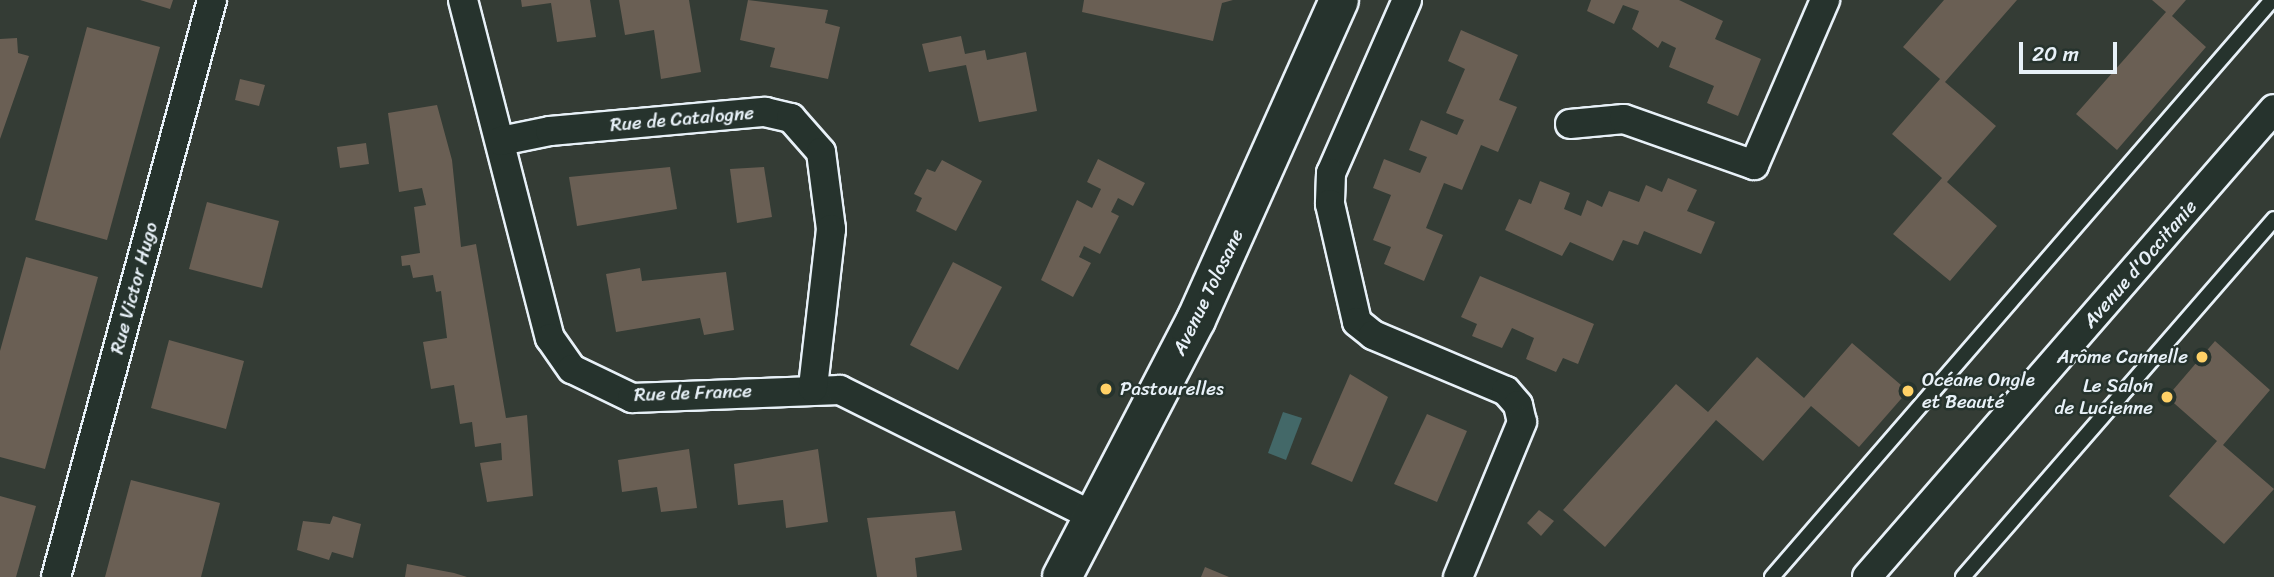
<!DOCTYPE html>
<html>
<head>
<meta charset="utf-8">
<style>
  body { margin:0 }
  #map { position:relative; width:2274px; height:577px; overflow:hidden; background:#343c35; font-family:Sriracha,sans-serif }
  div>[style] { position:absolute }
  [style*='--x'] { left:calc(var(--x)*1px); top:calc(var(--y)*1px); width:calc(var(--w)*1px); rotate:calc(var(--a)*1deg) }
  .water>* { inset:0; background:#436868 }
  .building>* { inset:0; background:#6a5f54 }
  .roads { filter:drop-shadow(2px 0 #e8f1f8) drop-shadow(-2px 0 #e8f1f8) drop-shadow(0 2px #e8f1f8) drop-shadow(0 -2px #e8f1f8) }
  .service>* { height:14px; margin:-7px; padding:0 7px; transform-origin:7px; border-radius:7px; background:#26332d }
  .minor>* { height:28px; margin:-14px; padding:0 14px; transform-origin:14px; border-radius:14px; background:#26332d }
  .secondary>* { height:38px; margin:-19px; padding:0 19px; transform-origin:19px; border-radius:19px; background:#26332d }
  .dots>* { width:19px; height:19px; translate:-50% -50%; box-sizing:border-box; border:4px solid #26332d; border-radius:50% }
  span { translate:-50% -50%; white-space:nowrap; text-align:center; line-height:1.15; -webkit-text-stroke:5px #26332d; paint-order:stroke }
  .street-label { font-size:19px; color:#e8f1f8 }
  .poi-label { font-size:19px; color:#e8f1f8 }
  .right { translate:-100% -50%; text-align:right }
  .left { translate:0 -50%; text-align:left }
  .scale { position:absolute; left:2019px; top:42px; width:98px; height:32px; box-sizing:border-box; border:4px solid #e8f1f8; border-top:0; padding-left:9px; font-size:21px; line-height:24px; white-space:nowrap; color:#e8f1f8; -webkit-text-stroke:5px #26332d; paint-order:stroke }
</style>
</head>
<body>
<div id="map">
  <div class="water">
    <div style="clip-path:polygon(1283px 412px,1302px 418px,1286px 460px,1268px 453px)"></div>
  </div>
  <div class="building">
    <div style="clip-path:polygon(140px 0,173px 0,170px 9px)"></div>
    <div style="clip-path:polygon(521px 0,590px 0,596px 37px,557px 42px,551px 3px,522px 7px)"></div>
    <div style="clip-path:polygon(619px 0,689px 0,701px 72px,661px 79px,654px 30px,625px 35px)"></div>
    <div style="clip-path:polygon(748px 0,828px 10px,825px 23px,840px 27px,828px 79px,770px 67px,775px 48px,740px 40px)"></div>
    <div style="clip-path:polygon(1084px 0,1233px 0,1222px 3px,1213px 41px,1082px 12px)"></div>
    <div style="clip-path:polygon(1591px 0,1679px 0,1723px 21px,1715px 39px,1761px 59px,1738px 116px,1707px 103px,1714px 86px,1669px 67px,1676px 48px,1662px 41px,1658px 48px,1632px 29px,1639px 11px,1623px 5px,1614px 24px,1587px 11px)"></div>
    <div style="clip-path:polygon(1944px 0,2017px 0,1945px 82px,1996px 126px,1947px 182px,1997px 226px,1950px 281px,1893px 234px,1942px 178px,1892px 134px,1940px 79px,1903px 47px)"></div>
    <div style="clip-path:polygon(2152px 0,2186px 0,2172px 16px,2206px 47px,2117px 150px,2076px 114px,2166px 12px)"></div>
    <div style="clip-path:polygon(87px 27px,160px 47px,107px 240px,35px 220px)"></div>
    <div style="clip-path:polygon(1461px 30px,1518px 55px,1499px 100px,1517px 107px,1498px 152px,1481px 145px,1462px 190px,1444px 183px,1426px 228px,1443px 235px,1424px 281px,1384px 264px,1391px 247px,1373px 240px,1391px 195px,1373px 188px,1384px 159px,1420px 173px,1427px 157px,1409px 150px,1421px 120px,1457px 135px,1464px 120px,1446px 113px,1465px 69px,1448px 61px)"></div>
    <div style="clip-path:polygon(961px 36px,965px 54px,985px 50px,987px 60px,1026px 52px,1037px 111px,979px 122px,966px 65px,929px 72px,922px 44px)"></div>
    <div style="clip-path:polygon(17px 38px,18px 53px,29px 56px,0 139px,0 39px)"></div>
    <div style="clip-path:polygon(240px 79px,265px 85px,259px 106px,235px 100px)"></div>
    <div style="clip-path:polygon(437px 105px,452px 160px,461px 247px,476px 244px,506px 418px,527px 415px,533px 496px,487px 502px,480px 463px,502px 460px,501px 443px,475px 447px,472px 422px,460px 424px,454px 385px,431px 389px,423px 342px,447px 338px,441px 291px,436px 292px,433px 275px,413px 278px,410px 265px,402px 266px,401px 256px,420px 253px,414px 207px,426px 205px,422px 188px,399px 192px,388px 113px)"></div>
    <div style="clip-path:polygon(366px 143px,369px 164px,340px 168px,337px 147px)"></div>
    <div style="clip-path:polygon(1098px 159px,1145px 183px,1133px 206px,1118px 198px,1111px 212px,1119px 216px,1100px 254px,1084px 246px,1079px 257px,1091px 263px,1073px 297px,1041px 280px,1077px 200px,1092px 208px,1101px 189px,1087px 182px)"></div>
    <div style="clip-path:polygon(942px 160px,982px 181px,956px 231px,916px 211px,922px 198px,914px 194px,927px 169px,935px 172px)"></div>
    <div style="clip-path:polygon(670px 167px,677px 209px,577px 226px,569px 177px)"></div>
    <div style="clip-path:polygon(764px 167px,772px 217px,737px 223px,730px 169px)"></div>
    <div style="clip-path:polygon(1668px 178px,1697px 190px,1687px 211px,1715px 222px,1701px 254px,1644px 231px,1638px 245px,1623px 240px,1613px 261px,1570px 242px,1562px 256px,1505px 230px,1519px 199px,1531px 204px,1540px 181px,1570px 193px,1564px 209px,1581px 216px,1587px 200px,1602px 207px,1609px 191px,1639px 202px,1646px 185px,1662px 192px)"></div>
    <div style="clip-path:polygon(207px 202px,279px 221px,262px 288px,189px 269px)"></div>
    <div style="clip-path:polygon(26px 257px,98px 277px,45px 469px,0 457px,0 351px)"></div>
    <div style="clip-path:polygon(953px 262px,1002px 287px,958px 370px,910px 345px)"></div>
    <div style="clip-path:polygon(640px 268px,642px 281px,726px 272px,734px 330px,704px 335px,700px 318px,616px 332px,606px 274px)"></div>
    <div style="clip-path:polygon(1480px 276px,1594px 324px,1578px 364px,1563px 358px,1556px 372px,1526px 359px,1534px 338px,1512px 328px,1502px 348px,1472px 336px,1477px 324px,1461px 317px)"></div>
    <div style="clip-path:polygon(169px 340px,244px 361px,226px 429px,151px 408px)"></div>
    <div style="clip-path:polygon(2215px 341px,2270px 390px,2223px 445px,2274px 489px,2224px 544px,2169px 496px,2217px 441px,2167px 397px)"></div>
    <div style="clip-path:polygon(1852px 343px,1908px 391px,1859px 447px,1811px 406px,1763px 461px,1716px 420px,1605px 547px,1563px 510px,1676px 384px,1708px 412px,1757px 357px,1804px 398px)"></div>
    <div style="clip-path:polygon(1350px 374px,1388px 397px,1352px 482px,1311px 464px)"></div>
    <div style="clip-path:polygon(1427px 414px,1467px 431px,1437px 502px,1394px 484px)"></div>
    <div style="clip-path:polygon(689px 449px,697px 508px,661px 512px,657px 487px,622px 492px,618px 460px)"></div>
    <div style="clip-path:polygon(818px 449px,828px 522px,786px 528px,783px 500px,738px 505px,734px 464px)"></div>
    <div style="clip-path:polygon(131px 480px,220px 503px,201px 577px,105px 577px)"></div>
    <div style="clip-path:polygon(0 496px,36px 506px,16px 577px,0 577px)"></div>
    <div style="clip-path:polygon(1539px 510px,1554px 521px,1541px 536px,1527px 523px)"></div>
    <div style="clip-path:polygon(955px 511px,962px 550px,915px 558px,917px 577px,877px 577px,867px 518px)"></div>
    <div style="clip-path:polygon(333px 516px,361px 524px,353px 558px,332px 552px,329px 560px,297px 550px,303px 521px,330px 524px)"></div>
    <div style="clip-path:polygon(407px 564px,454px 573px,467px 577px,405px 577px)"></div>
    <div style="clip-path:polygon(1205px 567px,1229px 577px,1201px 577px)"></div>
  </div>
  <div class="roads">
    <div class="service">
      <div style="--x:1772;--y:577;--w:763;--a:-49.09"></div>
      <div style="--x:1963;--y:577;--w:474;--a:-49"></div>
    </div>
    <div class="minor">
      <div style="--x:463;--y:0;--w:349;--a:75.6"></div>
      <div style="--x:550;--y:338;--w:38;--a:55"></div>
      <div style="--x:572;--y:369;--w:67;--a:25.8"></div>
      <div style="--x:632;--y:398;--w:208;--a:-2.2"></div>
      <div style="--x:840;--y:390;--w:283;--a:26.5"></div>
      <div style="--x:1407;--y:0;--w:189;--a:113.7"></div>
      <div style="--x:1331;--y:173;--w:31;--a:92"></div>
      <div style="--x:1330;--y:204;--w:121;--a:77.1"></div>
      <div style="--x:1357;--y:322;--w:21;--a:39"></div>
      <div style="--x:1373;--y:335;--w:144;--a:22.8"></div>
      <div style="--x:1506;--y:391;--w:18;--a:49"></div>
      <div style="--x:1518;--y:405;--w:17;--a:77"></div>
      <div style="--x:1522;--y:422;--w:168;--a:112.4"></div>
      <div style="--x:1570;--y:124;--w:54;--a:-5.3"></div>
      <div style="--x:1624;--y:119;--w:138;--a:19.5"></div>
      <div style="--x:1754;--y:165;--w:180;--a:-66.7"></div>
      <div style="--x:501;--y:141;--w:50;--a:-11.5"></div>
      <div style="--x:550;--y:131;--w:216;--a:-5.1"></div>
      <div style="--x:765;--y:112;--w:27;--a:13"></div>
      <div style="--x:791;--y:118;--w:45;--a:48.6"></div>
      <div style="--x:821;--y:152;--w:78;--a:82.6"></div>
      <div style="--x:831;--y:229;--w:160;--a:96.5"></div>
      <div style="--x:56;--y:577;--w:598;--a:-74.87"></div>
      <div style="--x:1867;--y:577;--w:620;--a:-48.99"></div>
    </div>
    <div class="secondary">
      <div style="--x:1062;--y:577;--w:290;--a:-62.5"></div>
      <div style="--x:1196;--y:320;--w:350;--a:-65.9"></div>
    </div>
  </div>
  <div class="dots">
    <div style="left:2202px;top:357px;background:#ffd166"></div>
    <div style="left:1106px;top:389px;background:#ffd166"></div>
    <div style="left:1908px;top:391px;background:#ffd166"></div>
    <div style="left:2167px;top:397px;background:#ffd166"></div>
  </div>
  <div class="street-label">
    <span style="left:682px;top:119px;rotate:-5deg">Rue de Catalogne</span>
    <span style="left:2140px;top:264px;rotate:-49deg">Avenue d'Occitanie</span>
    <span style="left:134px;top:288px;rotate:-75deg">Rue Victor Hugo</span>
    <span style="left:1208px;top:292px;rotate:-64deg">Avenue Tolosane</span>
    <span style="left:693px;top:393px;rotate:-2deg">Rue de France</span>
  </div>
  <div class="poi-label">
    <span class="right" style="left:2188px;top:357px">Arôme Cannelle</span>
    <span class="left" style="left:1922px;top:391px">Océane Ongle<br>et Beauté</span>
    <span class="right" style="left:2153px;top:397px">Le Salon<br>de Lucienne</span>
    <span class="left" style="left:1120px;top:389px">Pastourelles</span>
  </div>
  <div class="scale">20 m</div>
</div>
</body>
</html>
